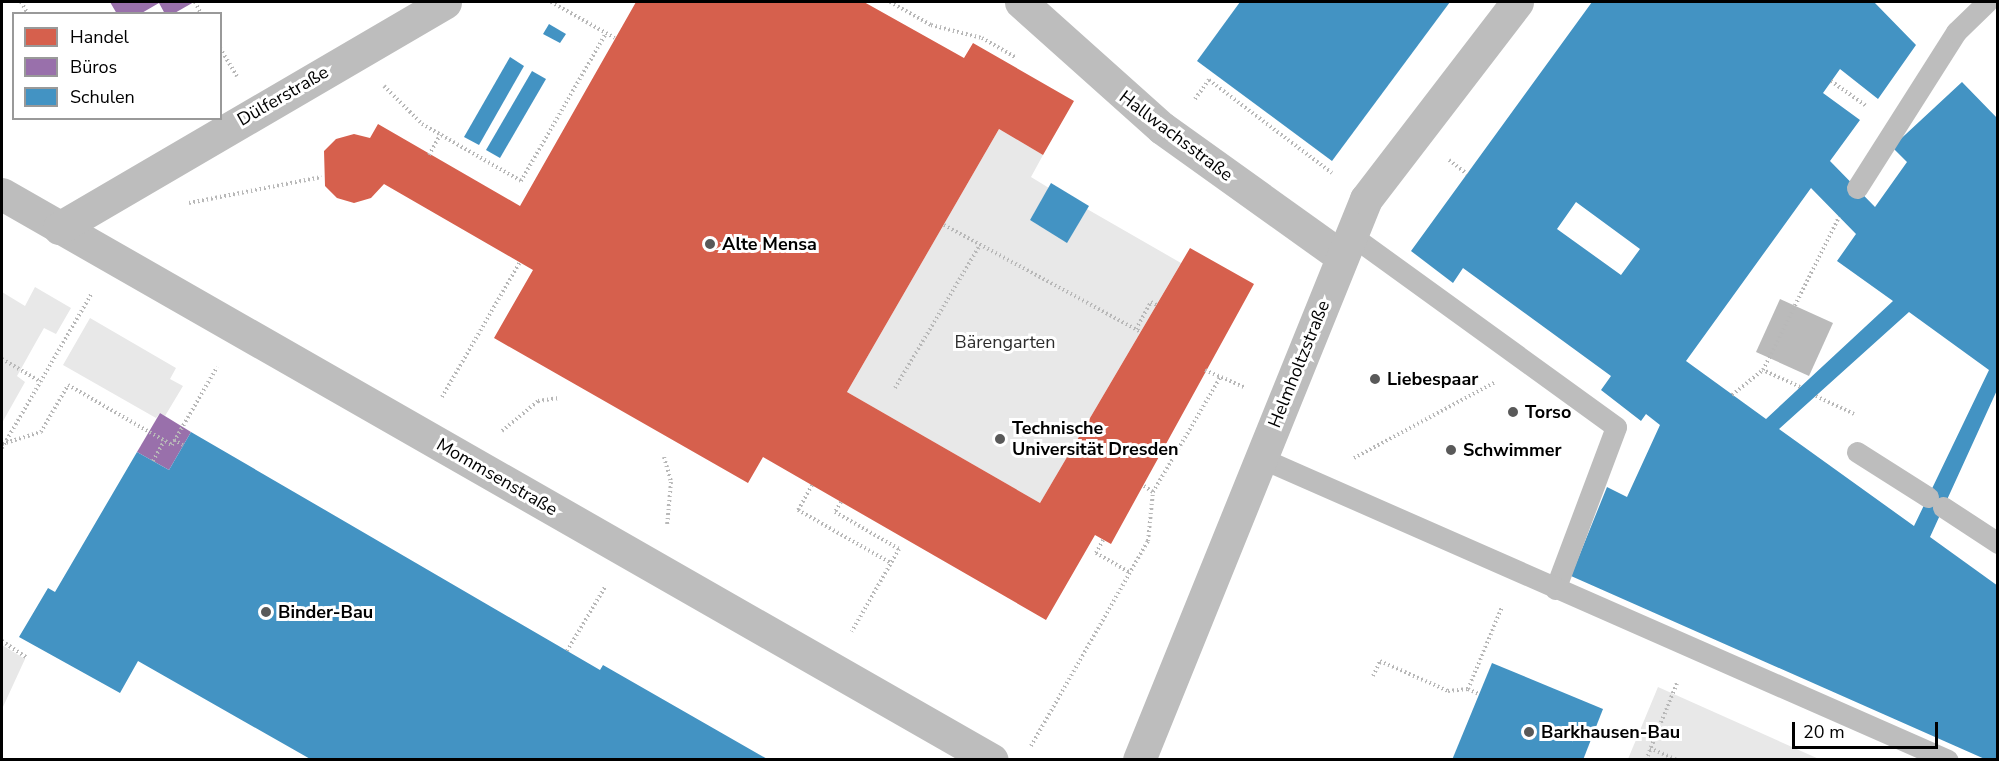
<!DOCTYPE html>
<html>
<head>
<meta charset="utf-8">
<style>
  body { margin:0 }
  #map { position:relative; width:1999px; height:761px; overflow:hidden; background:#fff; font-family:"Nunito Sans",sans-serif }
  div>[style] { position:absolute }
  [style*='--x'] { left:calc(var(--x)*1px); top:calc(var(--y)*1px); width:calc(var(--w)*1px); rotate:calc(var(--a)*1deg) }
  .green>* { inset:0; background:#e8e8e8 }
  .water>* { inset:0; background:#bababa }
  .shops>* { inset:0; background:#d6604d }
  .offices>* { inset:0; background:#9970ab }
  .schools>* { inset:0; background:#4393c3 }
  .path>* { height:4px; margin-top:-2px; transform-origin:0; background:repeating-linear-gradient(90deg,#b8b8b8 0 1.5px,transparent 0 4.5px) }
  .lane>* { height:21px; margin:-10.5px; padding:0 10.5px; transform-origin:10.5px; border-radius:10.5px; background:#bdbdbd }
  .street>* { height:33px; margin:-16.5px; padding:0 16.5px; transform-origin:16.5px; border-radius:16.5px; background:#bdbdbd }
  .dots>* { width:16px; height:16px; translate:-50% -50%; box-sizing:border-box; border:3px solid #fff; border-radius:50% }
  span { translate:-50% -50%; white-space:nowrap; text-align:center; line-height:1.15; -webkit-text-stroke:6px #fff; paint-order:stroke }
  .street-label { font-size:18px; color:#000 }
  .poi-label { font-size:18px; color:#000; font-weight:700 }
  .left { translate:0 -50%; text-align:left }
  .park-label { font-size:18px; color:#2d2d2d }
  .frame { position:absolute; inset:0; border:3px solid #000; pointer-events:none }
  .legend { position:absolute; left:12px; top:12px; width:210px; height:108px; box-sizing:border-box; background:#fff; border:2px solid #999; margin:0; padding:8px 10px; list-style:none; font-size:18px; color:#000 }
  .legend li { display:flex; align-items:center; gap:12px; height:30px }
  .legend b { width:30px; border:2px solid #999 }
  .scale { position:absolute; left:1792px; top:722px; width:146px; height:27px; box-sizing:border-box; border:3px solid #000; border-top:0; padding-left:8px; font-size:18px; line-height:21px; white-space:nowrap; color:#000; -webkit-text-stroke:4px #fff; paint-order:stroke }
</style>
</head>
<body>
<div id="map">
  <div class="green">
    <div style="clip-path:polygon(999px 129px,1043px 155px,1031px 177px,1049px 188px,1030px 220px,1067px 242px,1087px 209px,1181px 263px,1040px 503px,847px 392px)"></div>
    <div style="clip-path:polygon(35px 287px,71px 308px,56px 334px,44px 328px,36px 342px,17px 376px,25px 382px,2px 423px,2px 292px,25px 306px)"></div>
    <div style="clip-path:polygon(90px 318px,176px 368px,170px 379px,183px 386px,165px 416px,160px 413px,156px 418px,63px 365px)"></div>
    <div style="clip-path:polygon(2px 645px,25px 659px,2px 709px)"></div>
    <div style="clip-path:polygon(1658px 687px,1819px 759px,1628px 759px)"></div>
  </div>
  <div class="water">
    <div style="clip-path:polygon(1780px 299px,1833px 323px,1809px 376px,1756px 352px)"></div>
  </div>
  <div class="shops">
    <div style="clip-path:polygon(636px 2px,864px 2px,964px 58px,973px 43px,1074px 101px,1043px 155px,999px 129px,847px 392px,1040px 503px,1190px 248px,1254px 284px,1111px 544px,1095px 535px,1046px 620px,763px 457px,748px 483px,494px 338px,533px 270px,384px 184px,371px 198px,354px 203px,337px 198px,325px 186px,324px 151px,336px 139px,354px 134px,370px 138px,378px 124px,520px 206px)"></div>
  </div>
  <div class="offices">
    <div style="clip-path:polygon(110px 2px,194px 2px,173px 14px,165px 14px,159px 3px,140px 14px,117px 14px)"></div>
    <div style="clip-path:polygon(160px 413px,191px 432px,169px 470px,137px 452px)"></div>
  </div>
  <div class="schools">
    <div style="clip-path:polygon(1240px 2px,1450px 2px,1332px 161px,1197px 61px)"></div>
    <div style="clip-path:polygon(evenodd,1592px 2px,1874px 2px,1916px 45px,1878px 99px,1840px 69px,1823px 93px,1860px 120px,1830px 161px,1875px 207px,1907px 162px,1892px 147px,1962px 82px,1998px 119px,1998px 388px,1930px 537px,1998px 586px,1998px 760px,1987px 760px,1571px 576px,1607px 487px,1627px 497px,1660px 425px,1646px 414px,1641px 421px,1601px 390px,1611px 376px,1463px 268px,1453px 283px,1411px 251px,1592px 2px,1811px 188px,1856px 234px,1837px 261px,1893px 301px,1766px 419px,1686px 361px,1811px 188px,1592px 2px,1576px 202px,1640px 249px,1621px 275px,1557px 229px,1576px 202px,1592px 2px,1909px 312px,1989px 370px,1914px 526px,1779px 429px,1909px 312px)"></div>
    <div style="clip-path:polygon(549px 24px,566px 34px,560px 43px,543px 34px)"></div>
    <div style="clip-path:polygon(510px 57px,524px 66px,479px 145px,464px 137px)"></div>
    <div style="clip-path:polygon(532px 71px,546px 79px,500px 158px,486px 150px)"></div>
    <div style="clip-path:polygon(1051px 183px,1089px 206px,1067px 243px,1030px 220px)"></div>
    <div style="clip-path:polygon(191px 432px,600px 670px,603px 665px,769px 760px,312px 760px,138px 661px,120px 693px,19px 637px,48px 588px,55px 592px,137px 452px,169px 470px)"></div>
    <div style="clip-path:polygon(1492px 663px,1603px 709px,1583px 760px,1452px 760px)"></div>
  </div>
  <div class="path">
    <div style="--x:21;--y:2;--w:14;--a:60"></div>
    <div style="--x:195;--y:2;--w:13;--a:63"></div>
    <div style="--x:551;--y:2;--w:73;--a:29.4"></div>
    <div style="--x:890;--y:2;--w:47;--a:29.3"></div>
    <div style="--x:931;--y:25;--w:53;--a:14.3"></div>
    <div style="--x:982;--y:38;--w:38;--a:30"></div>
    <div style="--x:220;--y:48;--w:33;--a:59"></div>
    <div style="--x:1831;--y:81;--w:43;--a:35.5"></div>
    <div style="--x:384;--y:86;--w:54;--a:45"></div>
    <div style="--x:422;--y:124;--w:114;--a:29.9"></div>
    <div style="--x:521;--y:181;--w:171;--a:-60.1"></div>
    <div style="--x:1195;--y:99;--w:24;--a:-54"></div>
    <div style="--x:1209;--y:80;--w:154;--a:37.1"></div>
    <div style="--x:429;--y:155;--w:23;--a:-61"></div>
    <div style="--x:1449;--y:160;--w:23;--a:38"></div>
    <div style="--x:189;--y:203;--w:135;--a:-11.1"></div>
    <div style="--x:944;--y:225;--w:224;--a:28.5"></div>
    <div style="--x:1136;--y:329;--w:31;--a:-61"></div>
    <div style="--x:1151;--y:302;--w:7;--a:27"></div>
    <div style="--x:2;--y:359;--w:45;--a:30.5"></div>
    <div style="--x:1205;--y:370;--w:43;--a:23.6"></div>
    <div style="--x:1800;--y:387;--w:41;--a:-155.3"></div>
    <div style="--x:1763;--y:370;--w:171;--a:-63.6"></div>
    <div style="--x:895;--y:388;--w:166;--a:-59.3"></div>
    <div style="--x:1732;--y:395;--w:40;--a:-39"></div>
    <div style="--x:1816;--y:396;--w:42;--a:25.3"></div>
    <div style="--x:442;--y:397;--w:156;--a:-60"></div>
    <div style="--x:502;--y:431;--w:47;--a:-39.8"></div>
    <div style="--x:538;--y:401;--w:21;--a:-8"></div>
    <div style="--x:174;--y:440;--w:10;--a:29"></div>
    <div style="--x:2;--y:444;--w:41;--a:-17.1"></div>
    <div style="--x:41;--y:432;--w:54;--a:-60.1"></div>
    <div style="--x:68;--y:385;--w:120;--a:30"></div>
    <div style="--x:172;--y:445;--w:90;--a:-60"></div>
    <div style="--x:2;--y:448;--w:179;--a:-59.9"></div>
    <div style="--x:664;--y:457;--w:26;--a:74"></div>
    <div style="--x:671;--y:482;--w:44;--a:95.2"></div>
    <div style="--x:1354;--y:458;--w:160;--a:-28.3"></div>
    <div style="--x:153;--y:461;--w:23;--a:-61"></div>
    <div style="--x:812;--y:485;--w:29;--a:119"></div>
    <div style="--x:798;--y:510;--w:107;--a:29.7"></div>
    <div style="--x:1144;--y:486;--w:11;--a:34"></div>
    <div style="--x:841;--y:502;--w:12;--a:121"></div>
    <div style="--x:835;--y:512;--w:74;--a:30"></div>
    <div style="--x:899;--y:549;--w:95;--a:119.8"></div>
    <div style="--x:1103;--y:540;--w:15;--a:118"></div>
    <div style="--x:1096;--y:553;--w:39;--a:30"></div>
    <div style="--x:2;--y:641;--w:29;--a:34"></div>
    <div style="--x:567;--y:651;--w:74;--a:-59.3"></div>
    <div style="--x:1373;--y:676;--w:17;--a:-65"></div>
    <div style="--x:1380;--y:661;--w:74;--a:23.8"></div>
    <div style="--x:1448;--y:691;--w:20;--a:-6"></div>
    <div style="--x:1468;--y:689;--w:89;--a:-67.5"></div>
    <div style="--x:1468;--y:689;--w:12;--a:24"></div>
    <div style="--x:1031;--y:746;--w:236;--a:-60.3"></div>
    <div style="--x:1148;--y:541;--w:49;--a:-84.2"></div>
    <div style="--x:1153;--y:492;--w:134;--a:-59.6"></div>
    <div style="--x:1650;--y:748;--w:30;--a:24"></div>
    <div style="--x:1646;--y:760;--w:83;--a:-68.1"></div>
  </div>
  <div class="lane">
    <div style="--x:1857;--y:188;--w:185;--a:-57.6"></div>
    <div style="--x:1956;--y:32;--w:43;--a:-44.1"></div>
    <div style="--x:1351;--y:235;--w:327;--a:35.9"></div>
    <div style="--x:1616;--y:427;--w:173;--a:110.6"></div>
    <div style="--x:1857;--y:452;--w:84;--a:32.4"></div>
    <div style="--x:1261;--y:458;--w:750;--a:23.73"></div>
    <div style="--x:1943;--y:507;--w:66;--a:33.2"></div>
  </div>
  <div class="street">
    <div style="--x:1021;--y:2;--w:189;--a:41.8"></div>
    <div style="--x:1162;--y:128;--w:221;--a:35.6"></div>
    <div style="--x:2;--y:194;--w:1140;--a:29.76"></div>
    <div style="--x:59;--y:228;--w:447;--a:-30.3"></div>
    <div style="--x:1139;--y:760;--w:605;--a:-67.97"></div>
    <div style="--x:1366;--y:199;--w:248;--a:-52.5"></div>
  </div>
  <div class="dots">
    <div style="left:710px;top:244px;background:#595959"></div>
    <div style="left:1375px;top:379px;background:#595959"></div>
    <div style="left:1513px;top:412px;background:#595959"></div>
    <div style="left:1000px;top:439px;background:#595959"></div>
    <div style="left:1451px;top:450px;background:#595959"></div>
    <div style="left:266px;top:612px;background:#595959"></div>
    <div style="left:1529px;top:732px;background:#595959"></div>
  </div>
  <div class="street-label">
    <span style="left:283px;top:96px;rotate:-30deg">Dülferstraße</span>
    <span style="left:1176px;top:136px;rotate:37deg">Hallwachsstraße</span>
    <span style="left:1299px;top:364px;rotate:-68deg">Helmholtzstraße</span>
    <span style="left:497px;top:477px;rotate:30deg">Mommsenstraße</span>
  </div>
  <div class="poi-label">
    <span class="left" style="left:722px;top:244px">Alte Mensa</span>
    <span class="left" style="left:1387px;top:379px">Liebespaar</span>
    <span class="left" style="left:1525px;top:412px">Torso</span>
    <span class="left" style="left:1012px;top:439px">Technische<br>Universität Dresden</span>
    <span class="left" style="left:1463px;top:450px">Schwimmer</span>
    <span class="left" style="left:278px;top:612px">Binder-Bau</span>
    <span class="left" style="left:1541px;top:732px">Barkhausen-Bau</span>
  </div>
  <div class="park-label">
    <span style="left:1005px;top:342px">Bärengarten</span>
  </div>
  <div class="frame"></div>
  <ul class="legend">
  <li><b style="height:16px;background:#d6604d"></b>Handel</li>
  <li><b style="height:16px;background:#9970ab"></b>Büros</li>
  <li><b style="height:16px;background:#4393c3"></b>Schulen</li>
  </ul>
  <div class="scale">20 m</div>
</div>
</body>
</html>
